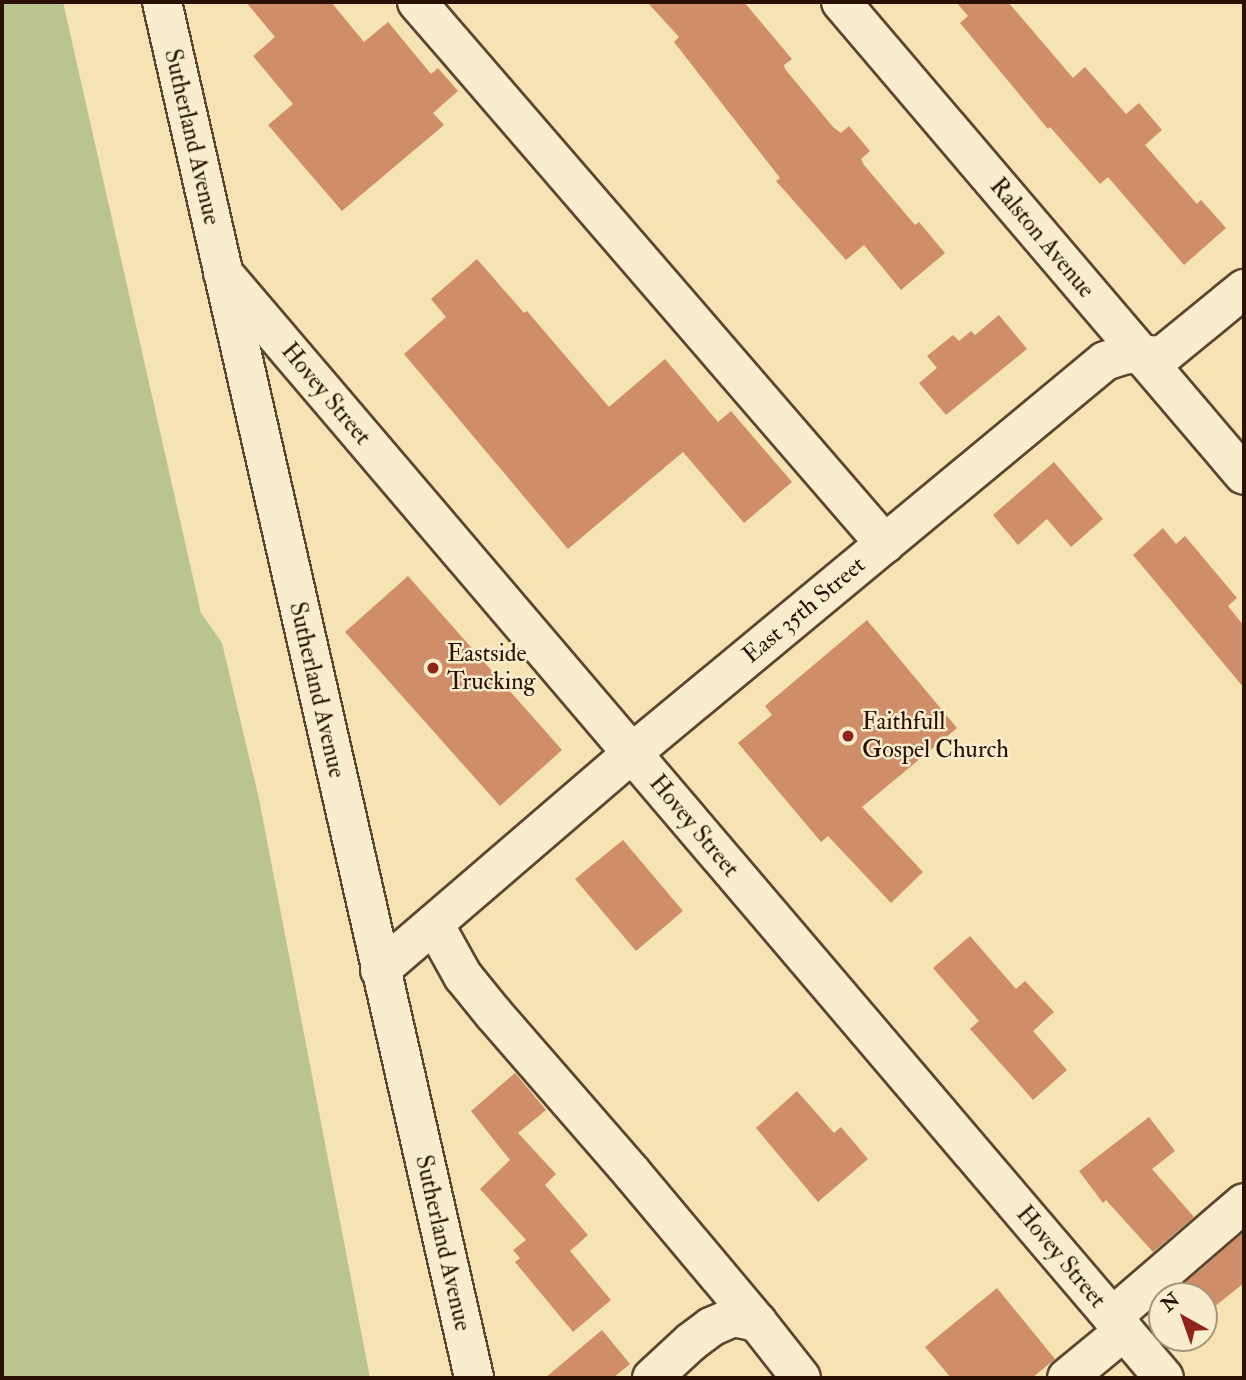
<!DOCTYPE html>
<html>
<head>
<meta charset="utf-8">
<style>
  body { margin:0 }
  #map { position:relative; width:1246px; height:1380px; overflow:hidden; background:#f6e3b3; font-family:"IM FELL Double Pica",serif }
  div>[style] { position:absolute }
  [style*='--x'] { left:calc(var(--x)*1px); top:calc(var(--y)*1px); width:calc(var(--w)*1px); rotate:calc(var(--a)*1deg) }
  .green>* { inset:0; background:#bac48e }
  .building>* { inset:0; background:#cf8e67 }
  .roads { filter:drop-shadow(2px 0 #5d452e) drop-shadow(-2px 0 #5d452e) drop-shadow(0 2px #5d452e) drop-shadow(0 -2px #5d452e) }
  .minor>* { height:38px; margin:-19px; padding:0 19px; transform-origin:19px; border-radius:19px; background:#f9edce }
  .dots>* { width:19px; height:19px; translate:-50% -50%; box-sizing:border-box; border:4px solid #f9edce; border-radius:50% }
  span { translate:-50% -50%; white-space:nowrap; text-align:center; line-height:1.15; -webkit-text-stroke:5px #f9edce; paint-order:stroke }
  .street-label { font-size:24px; color:#2a1002 }
  .poi-label { font-size:24px; color:#2a1002 }
  .left { translate:0 -50%; text-align:left }
  .frame { position:absolute; inset:0; border:4px solid #2a1002; pointer-events:none }
  .north { position:absolute; left:1148px; top:1282px; width:70px; height:70px; box-sizing:border-box; background:#f9edce; border:2px solid #a6957c; border-radius:50%; rotate:320deg; font-size:19px; font-weight:700; line-height:28px; text-align:center; color:#2a1002 }
  .north::after { content:''; display:block; margin:auto; width:24px; height:32px; background:#8f2418; clip-path:polygon(50% 0,100% 100%,50% 72%,0 100%) }
</style>
</head>
<body>
<div id="map">
  <div class="green">
    <div style="clip-path:polygon(2px 2px,63px 2px,201px 613px,222px 643px,259px 799px,370px 1378px,2px 1378px)"></div>
  </div>
  <div class="building">
    <div style="clip-path:polygon(246px 2px,331px 2px,364px 42px,388px 22px,431px 74px,438px 68px,458px 91px,433px 113px,444px 125px,342px 211px,268px 125px,293px 104px,253px 56px,275px 37px)"></div>
    <div style="clip-path:polygon(647px 2px,744px 2px,792px 59px,784px 65px,785px 69px,833px 127px,841px 133px,849px 126px,870px 151px,861px 159px,864px 165px,915px 225px,919px 222px,945px 253px,901px 290px,864px 245px,846px 260px,776px 181px,780px 178px,674px 42px,679px 37px)"></div>
    <div style="clip-path:polygon(956px 2px,1008px 2px,1073px 78px,1085px 67px,1126px 114px,1139px 103px,1162px 130px,1145px 145px,1197px 204px,1201px 200px,1226px 228px,1184px 265px,1108px 177px,1100px 184px,1050px 127px,1048px 129px,960px 23px,968px 16px)"></div>
    <div style="clip-path:polygon(477px 259px,524px 313px,527px 311px,609px 407px,665px 359px,718px 422px,731px 411px,792px 482px,744px 523px,683px 452px,568px 549px,404px 354px,446px 317px,431px 299px)"></div>
    <div style="clip-path:polygon(999px 315px,1027px 349px,946px 415px,919px 383px,937px 368px,927px 356px,953px 335px,959px 341px,971px 331px,975px 335px)"></div>
    <div style="clip-path:polygon(1054px 462px,1103px 519px,1071px 547px,1047px 519px,1018px 545px,993px 515px)"></div>
    <div style="clip-path:polygon(1163px 528px,1176px 544px,1185px 536px,1237px 598px,1228px 606px,1244px 626px,1244px 688px,1133px 555px)"></div>
    <div style="clip-path:polygon(408px 576px,562px 750px,500px 806px,345px 632px)"></div>
    <div style="clip-path:polygon(867px 620px,957px 728px,862px 807px,923px 872px,891px 903px,828px 836px,821px 842px,738px 743px,772px 715px,765px 706px)"></div>
    <div style="clip-path:polygon(623px 840px,683px 911px,636px 951px,575px 879px)"></div>
    <div style="clip-path:polygon(970px 936px,1016px 989px,1025px 981px,1054px 1012px,1033px 1031px,1067px 1070px,1033px 1100px,970px 1029px,979px 1021px,933px 968px)"></div>
    <div style="clip-path:polygon(515px 1073px,546px 1110px,518px 1133px,556px 1174px,545px 1185px,588px 1235px,570px 1251px,611px 1300px,573px 1332px,515px 1262px,520px 1258px,513px 1250px,526px 1240px,480px 1189px,510px 1160px,471px 1111px)"></div>
    <div style="clip-path:polygon(797px 1091px,834px 1133px,841px 1127px,868px 1159px,818px 1202px,756px 1128px)"></div>
    <div style="clip-path:polygon(1149px 1117px,1175px 1151px,1152px 1169px,1194px 1217px,1153px 1252px,1106px 1200px,1103px 1203px,1079px 1171px)"></div>
    <div style="clip-path:polygon(1244px 1232px,1244px 1283px,1204px 1315px,1204px 1296px,1170px 1296px)"></div>
    <div style="clip-path:polygon(997px 1288px,1055px 1359px,1032px 1378px,951px 1378px,925px 1347px)"></div>
    <div style="clip-path:polygon(602px 1330px,630px 1364px,613px 1378px,545px 1378px)"></div>
  </div>
  <div class="roads">
    <div class="minor">
      <div style="--x:162;--y:2;--w:1411;--a:77.22"></div>
      <div style="--x:417;--y:2;--w:716;--a:49.19"></div>
      <div style="--x:841;--y:2;--w:621;--a:49.57"></div>
      <div style="--x:223;--y:273;--w:1451;--a:49.58"></div>
      <div style="--x:434;--y:924;--w:60;--a:60.9"></div>
      <div style="--x:463;--y:976;--w:48;--a:51"></div>
      <div style="--x:493;--y:1013;--w:212;--a:49"></div>
      <div style="--x:632;--y:1173;--w:194;--a:50"></div>
      <div style="--x:380;--y:970;--w:333;--a:-40.7"></div>
      <div style="--x:632;--y:753;--w:614;--a:-39.65"></div>
      <div style="--x:1105;--y:361;--w:23;--a:-18"></div>
      <div style="--x:1127;--y:354;--w:35;--a:3"></div>
      <div style="--x:1162;--y:356;--w:106;--a:-39.3"></div>
      <div style="--x:1112;--y:1317;--w:174;--a:-40.8"></div>
      <div style="--x:652;--y:1378;--w:53;--a:-42.7"></div>
      <div style="--x:691;--y:1342;--w:25;--a:-37"></div>
      <div style="--x:711;--y:1327;--w:24;--a:-24"></div>
      <div style="--x:733;--y:1317;--w:25;--a:12"></div>
      <div style="--x:757;--y:1322;--w:71;--a:51.8"></div>
      <div style="--x:1067;--y:1378;--w:74;--a:-39.5"></div>
    </div>
  </div>
  <div class="dots">
    <div style="left:433px;top:668px;background:#8f2418"></div>
    <div style="left:848px;top:736px;background:#8f2418"></div>
  </div>
  <div class="street-label">
    <span style="left:192px;top:137px;rotate:77deg">Sutherland Avenue</span>
    <span style="left:1042px;top:238px;rotate:50deg">Ralston Avenue</span>
    <span style="left:326px;top:394px;rotate:50deg">Hovey Street</span>
    <span style="left:804px;top:610px;rotate:-40deg">East 35th Street</span>
    <span style="left:317px;top:690px;rotate:77deg">Sutherland Avenue</span>
    <span style="left:694px;top:826px;rotate:50deg">Hovey Street</span>
    <span style="left:443px;top:1243px;rotate:77deg">Sutherland Avenue</span>
    <span style="left:1061px;top:1257px;rotate:50deg">Hovey Street</span>
  </div>
  <div class="poi-label">
    <span class="left" style="left:447px;top:668px">Eastside<br>Trucking</span>
    <span class="left" style="left:862px;top:736px">Faithfull<br>Gospel Church</span>
  </div>
  <div class="frame"></div>
  <div class="north">N</div>
</div>
</body>
</html>
